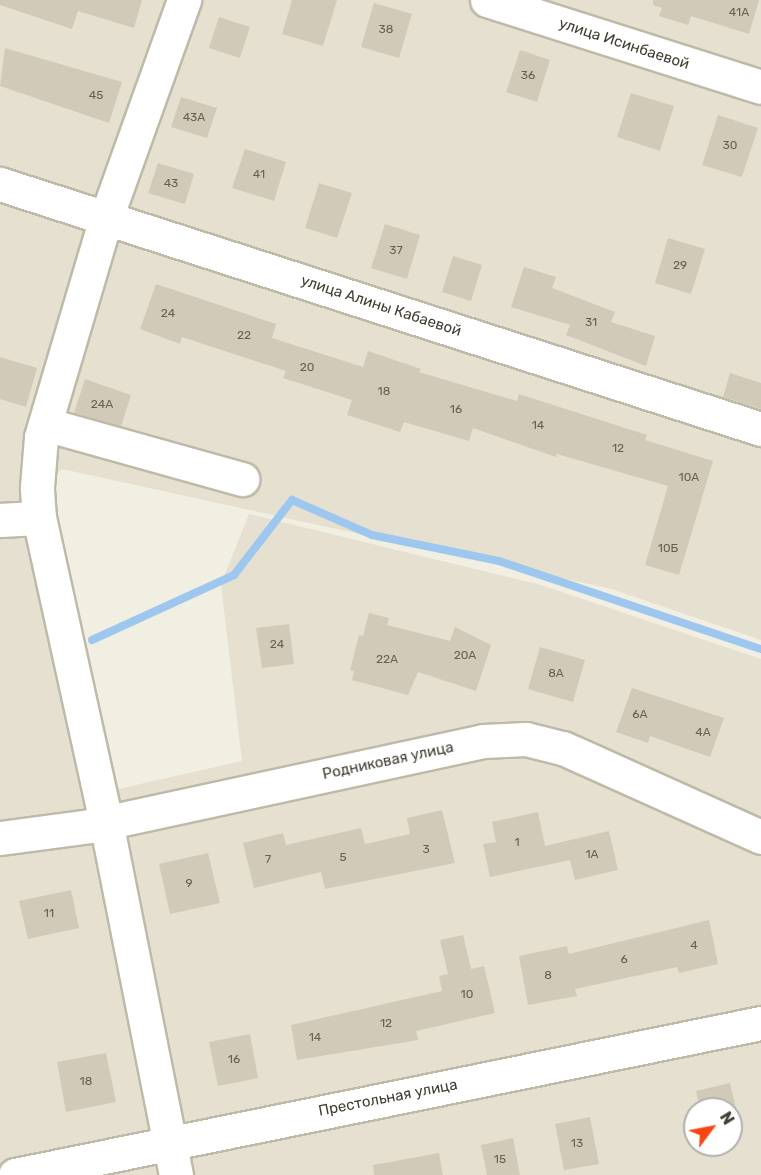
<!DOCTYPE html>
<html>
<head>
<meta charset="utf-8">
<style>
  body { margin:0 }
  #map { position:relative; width:761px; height:1175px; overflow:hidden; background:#f1eee2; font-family:Rubik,sans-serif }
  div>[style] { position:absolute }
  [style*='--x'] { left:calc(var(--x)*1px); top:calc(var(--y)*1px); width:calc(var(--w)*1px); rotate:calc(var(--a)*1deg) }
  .residential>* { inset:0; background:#e5e0d0 }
  .stream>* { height:8px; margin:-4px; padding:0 4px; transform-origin:4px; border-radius:4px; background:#9dc7ef }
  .building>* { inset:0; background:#d2cab8 }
  .roads { filter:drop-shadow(2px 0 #bfb9a8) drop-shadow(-2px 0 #bfb9a8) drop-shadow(0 2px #bfb9a8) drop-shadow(0 -2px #bfb9a8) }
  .minor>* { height:33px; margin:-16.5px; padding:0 16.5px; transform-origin:16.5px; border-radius:16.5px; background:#fff }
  span { translate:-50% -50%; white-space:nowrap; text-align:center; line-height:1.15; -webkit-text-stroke:5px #fff; paint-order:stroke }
  .number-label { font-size:12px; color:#666054 }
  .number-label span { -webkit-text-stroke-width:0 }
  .street-label { font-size:15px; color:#423d33 }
  .north { position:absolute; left:683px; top:1097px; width:60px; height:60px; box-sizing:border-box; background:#fff; border:2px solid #b3b1ad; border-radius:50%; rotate:58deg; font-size:16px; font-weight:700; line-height:24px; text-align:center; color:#423d33 }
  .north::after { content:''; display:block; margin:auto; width:21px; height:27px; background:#f94611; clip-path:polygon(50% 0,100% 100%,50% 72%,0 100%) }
</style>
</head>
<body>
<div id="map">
  <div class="residential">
    <div style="clip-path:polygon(evenodd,0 0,761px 0,761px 640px,612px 589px,62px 469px,38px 486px,105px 792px,242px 761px,221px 584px,249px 514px,541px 585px,761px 659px,761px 1175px,0 1175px,0 0,695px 1109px,731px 1109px,731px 1145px,695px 1145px,695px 1109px)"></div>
  </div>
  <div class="stream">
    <div style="--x:92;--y:640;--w:156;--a:-24.6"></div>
    <div style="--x:234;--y:575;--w:95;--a:-52.3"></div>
    <div style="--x:292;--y:500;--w:87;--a:23.6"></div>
    <div style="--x:372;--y:535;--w:130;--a:11.6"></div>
    <div style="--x:499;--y:561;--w:276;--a:18.6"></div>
  </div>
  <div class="building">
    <div style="clip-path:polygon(0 0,142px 0,134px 28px,78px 11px,72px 29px,0 5px)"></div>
    <div style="clip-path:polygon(292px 0,337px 0,323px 46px,282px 34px)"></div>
    <div style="clip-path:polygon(653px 0,759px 0,749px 34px,691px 16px,688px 25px,659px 16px,662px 8px,653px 5px)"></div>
    <div style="clip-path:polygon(374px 3px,412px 14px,399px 58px,361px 47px)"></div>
    <div style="clip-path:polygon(219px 17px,250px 27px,240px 58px,209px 48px)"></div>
    <div style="clip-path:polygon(5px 48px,122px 82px,109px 123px,0 86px)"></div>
    <div style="clip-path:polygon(520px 50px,550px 60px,537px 102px,506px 92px)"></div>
    <div style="clip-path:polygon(631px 93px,674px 106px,660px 151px,617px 137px)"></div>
    <div style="clip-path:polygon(181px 97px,217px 108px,207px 138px,171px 127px)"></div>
    <div style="clip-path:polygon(718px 115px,758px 128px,742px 177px,702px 165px)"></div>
    <div style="clip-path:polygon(245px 149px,286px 162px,274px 201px,232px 188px)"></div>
    <div style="clip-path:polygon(158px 163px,194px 174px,185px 204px,148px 193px)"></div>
    <div style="clip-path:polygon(319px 183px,352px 193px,337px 238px,305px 228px)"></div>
    <div style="clip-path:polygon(385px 224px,420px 235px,407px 279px,371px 268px)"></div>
    <div style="clip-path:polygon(668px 238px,705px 249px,691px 294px,655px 283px)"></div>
    <div style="clip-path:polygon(453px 256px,482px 265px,471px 301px,442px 292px)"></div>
    <div style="clip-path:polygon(524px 267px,556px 277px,552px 288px,615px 312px,611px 322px,655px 336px,646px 366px,566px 335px,570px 325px,511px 307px)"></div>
    <div style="clip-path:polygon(156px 284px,276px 324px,272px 338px,363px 367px,368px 351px,421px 369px,419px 372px,517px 401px,519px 394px,647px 435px,645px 440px,713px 461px,679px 575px,645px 565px,668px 486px,557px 454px,556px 457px,473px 428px,469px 441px,404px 422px,400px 432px,347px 415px,352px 400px,283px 378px,286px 371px,182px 337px,180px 344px,140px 329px)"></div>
    <div style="clip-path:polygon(0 357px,37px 368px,26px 407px,0 399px)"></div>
    <div style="clip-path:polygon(730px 373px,761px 383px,761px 409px,723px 397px)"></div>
    <div style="clip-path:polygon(85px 379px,131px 395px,121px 426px,74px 413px)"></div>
    <div style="clip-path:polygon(369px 613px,389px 618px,387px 625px,450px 641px,455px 627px,491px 645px,476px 691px,418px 672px,408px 695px,352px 680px,354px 671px,350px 670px,359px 635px,363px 636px)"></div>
    <div style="clip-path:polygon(289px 624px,294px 664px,262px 668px,256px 628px)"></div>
    <div style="clip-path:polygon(540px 647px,585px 660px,573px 702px,528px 689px)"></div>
    <div style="clip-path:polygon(632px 688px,724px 718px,710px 757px,650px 736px,648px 743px,616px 732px)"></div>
    <div style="clip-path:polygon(442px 810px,455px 863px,325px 889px,321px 872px,254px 888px,243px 843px,283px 833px,286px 845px,361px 828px,365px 844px,410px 834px,407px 818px)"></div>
    <div style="clip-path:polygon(538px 812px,545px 846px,609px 831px,618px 870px,575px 880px,570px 860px,490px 877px,483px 844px,496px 842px,492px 822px)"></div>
    <div style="clip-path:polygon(208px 853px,220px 903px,170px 914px,159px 864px)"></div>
    <div style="clip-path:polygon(71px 890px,79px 928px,28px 939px,19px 901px)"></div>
    <div style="clip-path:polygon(709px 920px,718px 964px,679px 973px,677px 967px,575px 989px,577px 996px,528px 1005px,519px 956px,567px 946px,569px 954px)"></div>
    <div style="clip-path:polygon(463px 935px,471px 969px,484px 966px,495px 1013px,416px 1031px,418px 1040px,297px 1060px,291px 1025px,442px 991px,439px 976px,448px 974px,440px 940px)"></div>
    <div style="clip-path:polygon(250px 1034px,258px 1078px,218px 1086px,209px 1042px)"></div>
    <div style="clip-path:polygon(106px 1053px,116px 1102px,66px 1112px,57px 1062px)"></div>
    <div style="clip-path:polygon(730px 1083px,736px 1109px,700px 1109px,696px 1091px)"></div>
    <div style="clip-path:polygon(590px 1117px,599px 1164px,564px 1170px,555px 1124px)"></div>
    <div style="clip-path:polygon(513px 1138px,520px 1175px,487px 1175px,481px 1145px)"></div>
    <div style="clip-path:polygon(439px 1153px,443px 1175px,374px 1175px,373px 1165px)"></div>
  </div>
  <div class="roads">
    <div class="minor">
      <div style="--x:487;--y:0;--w:287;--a:17.6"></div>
      <div style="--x:0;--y:184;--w:799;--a:17.85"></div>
      <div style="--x:45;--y:424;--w:205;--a:15.6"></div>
      <div style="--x:0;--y:520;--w:39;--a:-3"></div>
      <div style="--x:0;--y:838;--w:91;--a:-7.6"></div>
      <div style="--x:90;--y:826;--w:402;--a:-12.2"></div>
      <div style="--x:483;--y:741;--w:43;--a:-2.7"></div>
      <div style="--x:526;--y:739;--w:38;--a:14"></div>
      <div style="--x:563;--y:748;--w:217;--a:24.2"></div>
      <div style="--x:15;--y:1175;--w:761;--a:-11.52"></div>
      <div style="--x:176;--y:1175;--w:360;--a:-101.2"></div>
      <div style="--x:106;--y:822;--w:311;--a:-102.4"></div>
      <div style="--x:39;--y:518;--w:31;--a:-94"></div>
      <div style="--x:37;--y:487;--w:50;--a:-85.4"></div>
      <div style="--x:41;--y:437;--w:228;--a:-73.5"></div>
      <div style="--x:106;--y:218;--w:232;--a:-70.3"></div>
    </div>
  </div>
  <div class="number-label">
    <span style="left:739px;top:13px">41А</span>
    <span style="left:386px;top:30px">38</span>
    <span style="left:528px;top:76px">36</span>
    <span style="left:96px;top:96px">45</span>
    <span style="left:194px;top:118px">43А</span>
    <span style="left:730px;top:146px">30</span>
    <span style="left:259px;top:175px">41</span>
    <span style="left:171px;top:184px">43</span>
    <span style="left:396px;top:251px">37</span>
    <span style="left:680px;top:266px">29</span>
    <span style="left:168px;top:314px">24</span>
    <span style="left:591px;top:323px">31</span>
    <span style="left:244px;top:336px">22</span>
    <span style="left:307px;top:368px">20</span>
    <span style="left:384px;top:392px">18</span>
    <span style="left:102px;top:405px">24А</span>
    <span style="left:456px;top:410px">16</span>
    <span style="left:538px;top:426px">14</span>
    <span style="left:618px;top:449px">12</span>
    <span style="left:689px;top:478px">10А</span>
    <span style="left:668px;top:549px">10Б</span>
    <span style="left:277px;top:645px">24</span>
    <span style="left:465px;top:656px">20А</span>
    <span style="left:387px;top:660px">22А</span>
    <span style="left:556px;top:674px">8А</span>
    <span style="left:640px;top:715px">6А</span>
    <span style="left:703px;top:733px">4А</span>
    <span style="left:517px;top:843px">1</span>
    <span style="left:426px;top:850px">3</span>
    <span style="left:592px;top:855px">1А</span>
    <span style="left:343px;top:858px">5</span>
    <span style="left:268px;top:860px">7</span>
    <span style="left:189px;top:884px">9</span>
    <span style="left:49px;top:914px">11</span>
    <span style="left:694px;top:946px">4</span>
    <span style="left:624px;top:960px">6</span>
    <span style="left:548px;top:976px">8</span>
    <span style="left:467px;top:995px">10</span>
    <span style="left:386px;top:1024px">12</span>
    <span style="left:315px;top:1038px">14</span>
    <span style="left:234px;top:1060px">16</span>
    <span style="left:86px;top:1082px">18</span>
    <span style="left:577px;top:1144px">13</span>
    <span style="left:500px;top:1160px">15</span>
  </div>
  <div class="street-label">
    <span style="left:624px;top:44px;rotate:18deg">улица Исинбаевой</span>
    <span style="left:381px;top:306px;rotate:18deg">улица Алины Кабаевой</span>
    <span style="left:388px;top:761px;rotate:-12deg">Родниковая улица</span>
    <span style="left:388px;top:1098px;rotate:-11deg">Престольная улица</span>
  </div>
  <div class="north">N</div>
</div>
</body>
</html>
